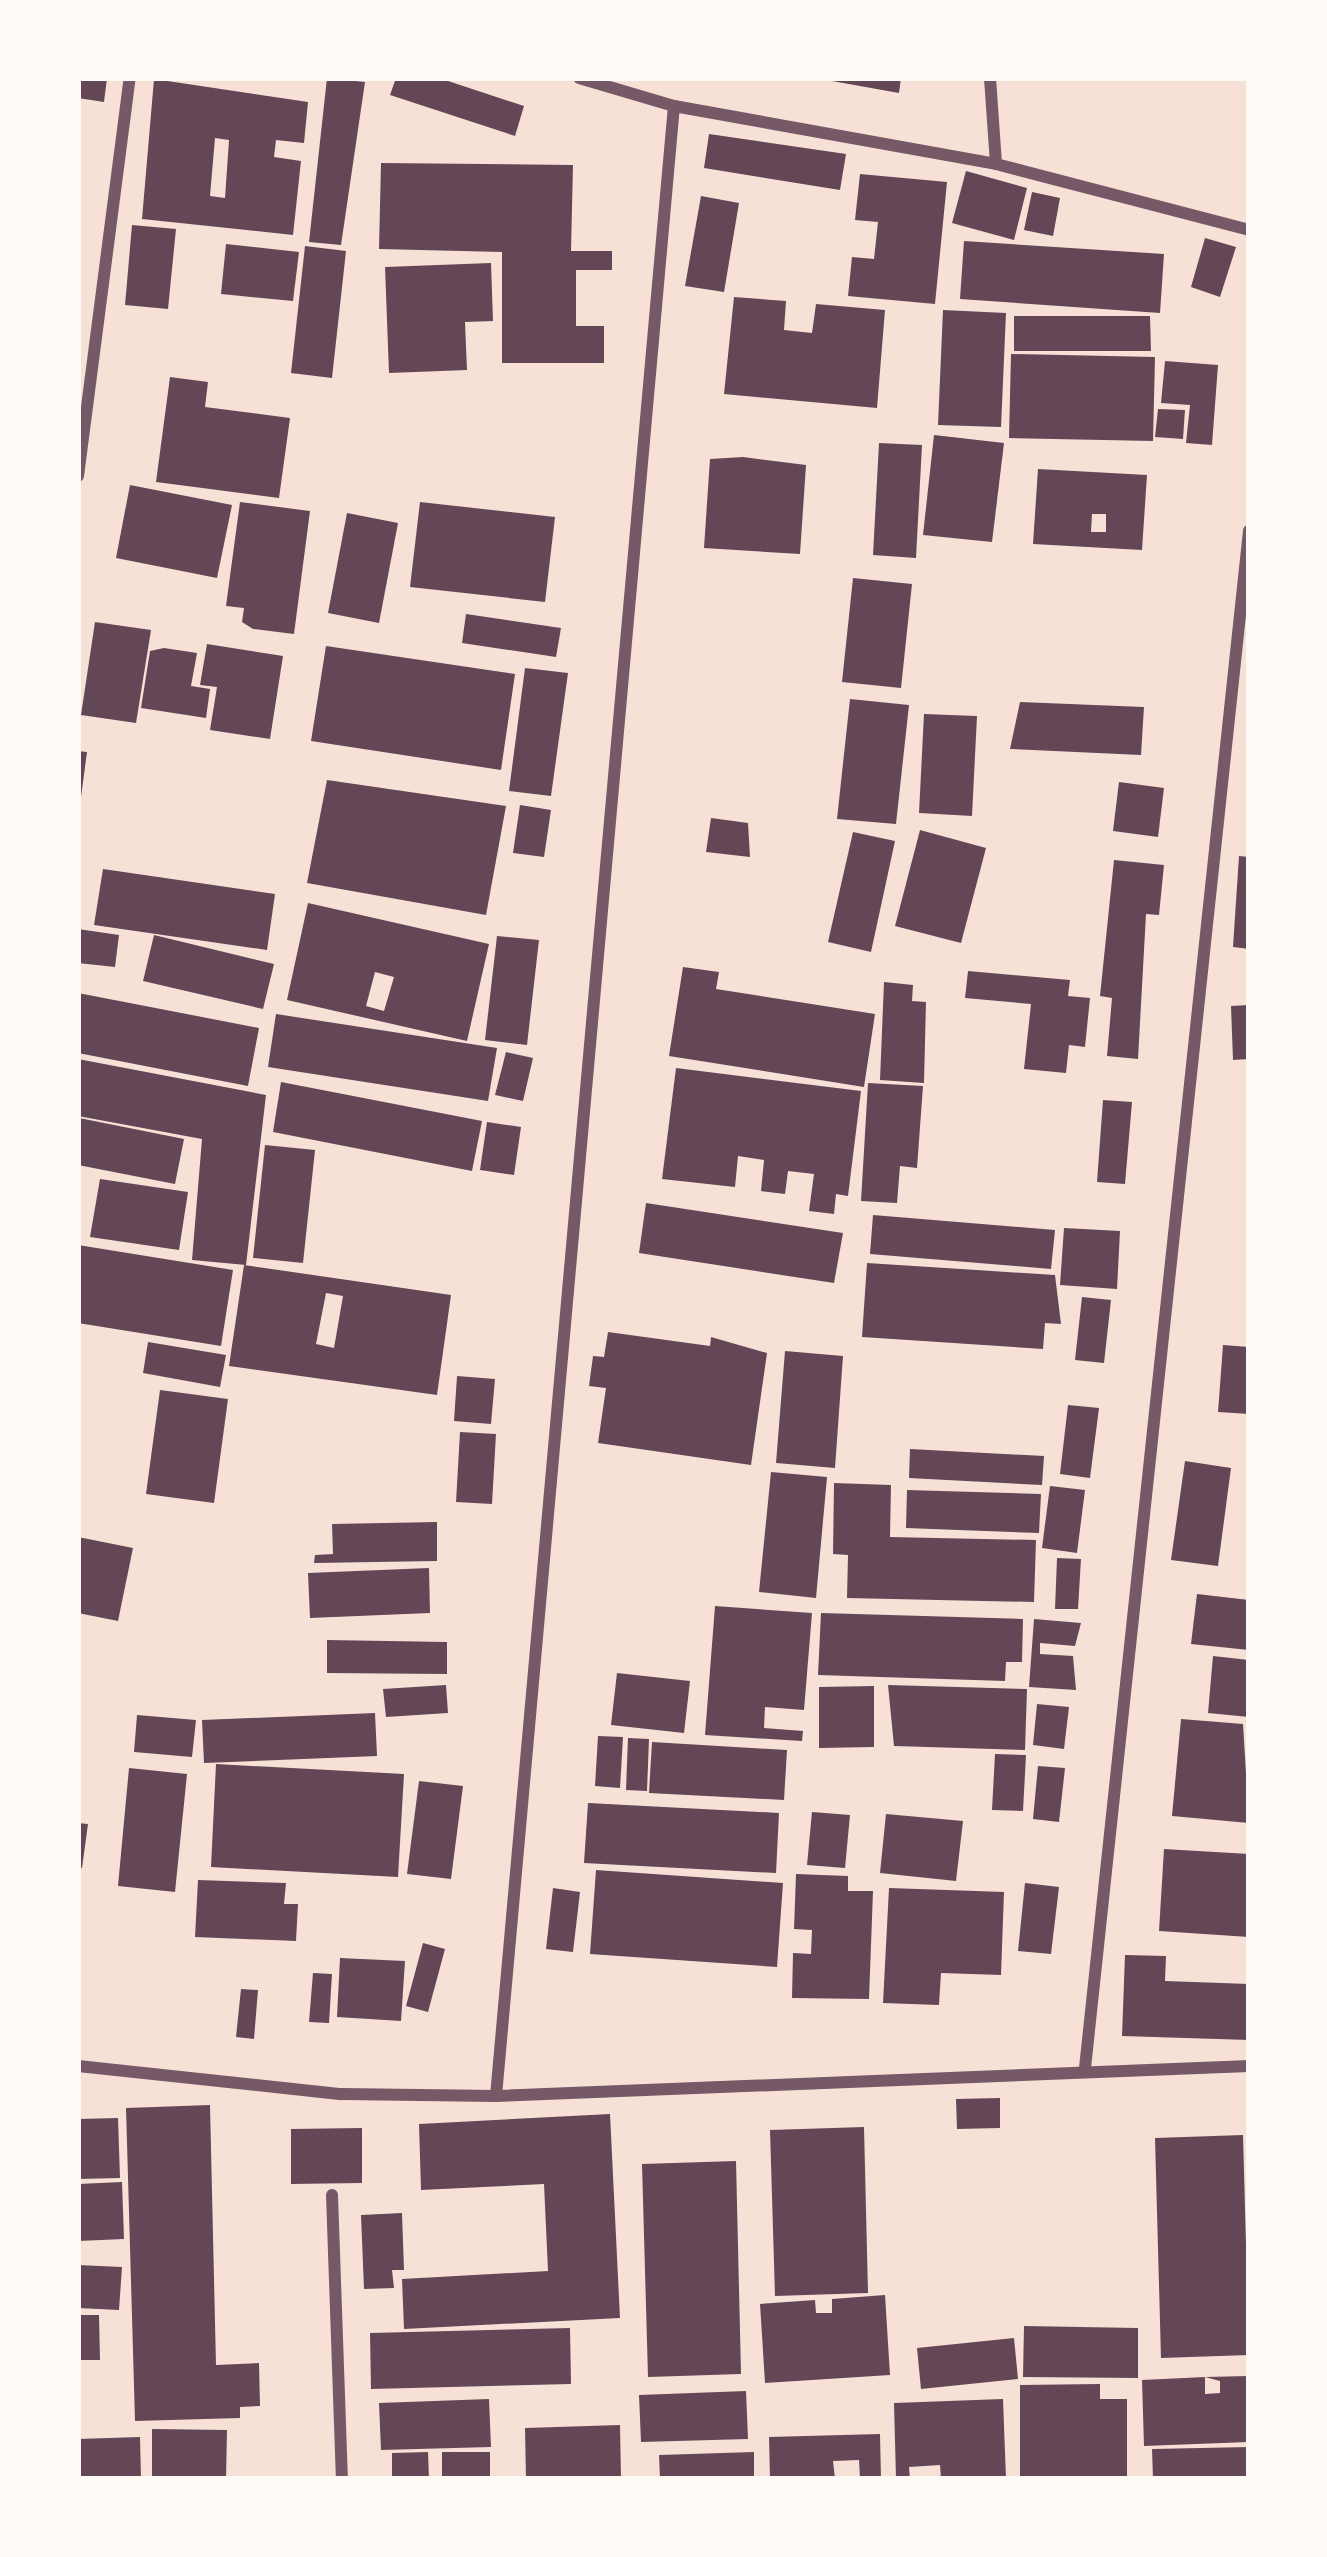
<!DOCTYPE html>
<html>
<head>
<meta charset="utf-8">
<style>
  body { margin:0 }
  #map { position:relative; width:1327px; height:2557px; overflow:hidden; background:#f7e1d7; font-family:"Exo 2",sans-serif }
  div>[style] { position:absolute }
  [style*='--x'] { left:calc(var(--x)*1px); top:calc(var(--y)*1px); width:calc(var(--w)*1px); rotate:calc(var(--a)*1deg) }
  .building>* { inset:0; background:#644757 }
  .minor>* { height:12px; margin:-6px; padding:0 6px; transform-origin:6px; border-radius:6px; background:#755966 }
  span { translate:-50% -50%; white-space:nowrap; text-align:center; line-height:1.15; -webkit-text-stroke:12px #fffaf5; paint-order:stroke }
  .frame { position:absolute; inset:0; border:81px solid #fffaf5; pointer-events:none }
</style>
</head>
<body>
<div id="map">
  <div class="building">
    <div style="clip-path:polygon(78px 78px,107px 78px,104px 102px,78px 98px)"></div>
    <div style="clip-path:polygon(327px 78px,365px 82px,341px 245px,309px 242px)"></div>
    <div style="clip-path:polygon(396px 78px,439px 78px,524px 106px,515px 136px,390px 95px)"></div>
    <div style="clip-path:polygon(815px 78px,901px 78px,899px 93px)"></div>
    <div style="clip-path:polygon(evenodd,154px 79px,308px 102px,304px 143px,276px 140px,274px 157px,301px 161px,293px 235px,142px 219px,154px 79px,215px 138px,229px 140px,225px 198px,210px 196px,215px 138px)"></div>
    <div style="clip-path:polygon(709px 134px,846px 154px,840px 190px,704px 168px)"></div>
    <div style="clip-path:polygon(381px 163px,573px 165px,571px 251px,612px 251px,612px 270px,576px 270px,576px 326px,604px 326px,604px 363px,502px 363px,502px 252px,379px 249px)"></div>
    <div style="clip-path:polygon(966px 171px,1027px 188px,1014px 240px,952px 223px)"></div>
    <div style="clip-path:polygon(860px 174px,947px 182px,935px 304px,848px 296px,852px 257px,874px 259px,878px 222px,855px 220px)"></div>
    <div style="clip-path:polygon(1032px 192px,1060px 198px,1053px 236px,1024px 230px)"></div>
    <div style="clip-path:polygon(701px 196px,739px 203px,724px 292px,685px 286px)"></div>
    <div style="clip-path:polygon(132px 225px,176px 229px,168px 309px,125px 305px)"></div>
    <div style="clip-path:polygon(1205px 238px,1236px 247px,1220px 297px,1191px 287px)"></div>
    <div style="clip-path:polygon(964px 241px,1164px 254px,1160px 313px,960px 299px)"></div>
    <div style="clip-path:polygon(226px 244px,299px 252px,293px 301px,221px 294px)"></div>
    <div style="clip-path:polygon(305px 246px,346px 251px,332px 378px,291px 373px)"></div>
    <div style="clip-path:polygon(491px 263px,493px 321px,465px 322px,467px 370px,389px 373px,385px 267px)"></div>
    <div style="clip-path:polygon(734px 297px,786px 301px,784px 330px,812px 333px,816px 304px,885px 310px,877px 408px,724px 394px)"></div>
    <div style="clip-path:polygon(943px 310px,1006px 313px,1001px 427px,938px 425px)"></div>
    <div style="clip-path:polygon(1014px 316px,1150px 316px,1151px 351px,1014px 351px)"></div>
    <div style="clip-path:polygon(1011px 354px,1155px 357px,1153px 441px,1009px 438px)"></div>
    <div style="clip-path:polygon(1165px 361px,1218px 365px,1212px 445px,1186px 443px,1190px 405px,1161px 403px)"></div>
    <div style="clip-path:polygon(170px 377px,208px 382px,205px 407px,290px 418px,279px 498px,156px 482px)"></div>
    <div style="clip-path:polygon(1158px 409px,1185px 410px,1183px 439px,1155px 437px)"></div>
    <div style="clip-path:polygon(934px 435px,1004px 443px,992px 542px,923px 535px)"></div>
    <div style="clip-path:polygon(879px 443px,922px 445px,916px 558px,873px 555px)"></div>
    <div style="clip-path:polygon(743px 457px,806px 465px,800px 554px,704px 548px,710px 459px)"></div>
    <div style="clip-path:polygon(evenodd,1038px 469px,1147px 475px,1142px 550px,1033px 544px,1038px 469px,1092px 514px,1106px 514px,1106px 532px,1091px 532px,1092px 514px)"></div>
    <div style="clip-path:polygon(130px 485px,232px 505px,217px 578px,116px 558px)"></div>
    <div style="clip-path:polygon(240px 502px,310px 511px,294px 634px,253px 629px,242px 622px,244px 608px,226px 606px)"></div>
    <div style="clip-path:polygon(420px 502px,555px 517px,545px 602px,410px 587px)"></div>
    <div style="clip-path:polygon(347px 513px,398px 523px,379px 623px,328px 613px)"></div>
    <div style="clip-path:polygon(853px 578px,912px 584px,901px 688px,842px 682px)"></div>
    <div style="clip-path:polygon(466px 614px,561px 628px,556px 657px,462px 643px)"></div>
    <div style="clip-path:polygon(95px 622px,151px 630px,136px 723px,81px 715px)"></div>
    <div style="clip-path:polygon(207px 644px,283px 656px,270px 739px,210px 730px,217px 687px,200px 685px)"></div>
    <div style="clip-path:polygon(326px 646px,515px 674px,501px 770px,311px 741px)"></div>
    <div style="clip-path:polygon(164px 648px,197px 653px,191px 686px,210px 689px,206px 718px,141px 708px,150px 651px)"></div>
    <div style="clip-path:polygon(525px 668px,568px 673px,551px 796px,509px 791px)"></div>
    <div style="clip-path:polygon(850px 699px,909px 705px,896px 824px,837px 819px)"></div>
    <div style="clip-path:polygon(1020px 702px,1144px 707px,1141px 755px,1010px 749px)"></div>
    <div style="clip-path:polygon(924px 714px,977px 716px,972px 816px,919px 813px)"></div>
    <div style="clip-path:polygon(78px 751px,87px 752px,81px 797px,78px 797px)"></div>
    <div style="clip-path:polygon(327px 780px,506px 806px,486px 915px,307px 883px)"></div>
    <div style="clip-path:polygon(1119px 782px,1164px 788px,1158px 837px,1113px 831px)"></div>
    <div style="clip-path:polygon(520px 805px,551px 810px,544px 857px,513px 853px)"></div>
    <div style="clip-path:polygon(711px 818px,748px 823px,750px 857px,706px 852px)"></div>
    <div style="clip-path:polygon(920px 830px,986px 848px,961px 943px,895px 926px)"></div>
    <div style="clip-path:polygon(853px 832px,895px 841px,871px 952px,828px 942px)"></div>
    <div style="clip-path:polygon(1239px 856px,1249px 857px,1249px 949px,1233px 947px)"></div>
    <div style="clip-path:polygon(1114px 860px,1164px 865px,1159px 915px,1146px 914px,1138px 1059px,1107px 1056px,1112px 998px,1100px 996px)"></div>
    <div style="clip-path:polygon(103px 869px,275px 894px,267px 950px,94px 925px)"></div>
    <div style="clip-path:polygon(evenodd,308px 903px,489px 944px,467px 1041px,287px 1000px,308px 903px,375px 972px,394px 977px,384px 1011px,366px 1006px,375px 972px)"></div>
    <div style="clip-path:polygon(78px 929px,119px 935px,115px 967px,78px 963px)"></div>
    <div style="clip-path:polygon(154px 935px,274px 964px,263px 1009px,143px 981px)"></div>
    <div style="clip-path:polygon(497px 936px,539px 940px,527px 1045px,485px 1040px)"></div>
    <div style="clip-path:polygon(683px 967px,719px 972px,716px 989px,875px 1014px,864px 1087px,669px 1056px)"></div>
    <div style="clip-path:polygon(968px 971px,1070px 980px,1068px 996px,1090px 998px,1085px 1047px,1069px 1045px,1066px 1073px,1024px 1069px,1031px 1004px,965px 998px)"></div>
    <div style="clip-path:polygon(884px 982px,913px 985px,912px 1001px,926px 1002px,924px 1083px,880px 1080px)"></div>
    <div style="clip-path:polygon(78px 993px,259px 1028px,248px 1086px,78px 1053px)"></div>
    <div style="clip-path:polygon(1249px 1005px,1249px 1059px,1233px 1060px,1231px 1006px)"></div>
    <div style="clip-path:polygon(276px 1014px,497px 1048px,488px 1101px,268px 1067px)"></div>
    <div style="clip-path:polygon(506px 1052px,533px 1058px,523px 1101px,495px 1095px)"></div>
    <div style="clip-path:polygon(78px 1059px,266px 1095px,246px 1265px,192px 1260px,202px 1139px,78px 1116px)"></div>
    <div style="clip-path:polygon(676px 1068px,861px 1091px,848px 1196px,836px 1194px,834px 1214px,809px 1211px,814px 1174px,788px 1171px,785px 1194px,761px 1191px,764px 1160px,738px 1156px,735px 1187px,662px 1179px)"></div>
    <div style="clip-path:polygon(281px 1082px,482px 1121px,472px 1171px,273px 1132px)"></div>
    <div style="clip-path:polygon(868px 1083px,923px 1086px,917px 1168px,900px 1166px,897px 1203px,861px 1201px)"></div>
    <div style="clip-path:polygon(1103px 1100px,1132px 1102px,1125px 1184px,1097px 1182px)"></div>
    <div style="clip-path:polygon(79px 1118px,184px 1139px,175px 1184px,78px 1165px)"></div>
    <div style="clip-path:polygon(487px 1122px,521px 1127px,514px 1175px,480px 1170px)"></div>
    <div style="clip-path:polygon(265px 1145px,315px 1150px,303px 1263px,253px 1258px)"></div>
    <div style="clip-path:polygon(100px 1179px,188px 1192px,179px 1250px,90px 1237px)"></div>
    <div style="clip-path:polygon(646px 1203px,843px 1233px,834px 1283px,639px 1253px)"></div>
    <div style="clip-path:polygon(873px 1215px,1055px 1230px,1051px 1269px,870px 1254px)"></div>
    <div style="clip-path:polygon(1064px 1228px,1120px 1231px,1117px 1289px,1060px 1285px)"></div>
    <div style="clip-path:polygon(78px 1245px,233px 1270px,221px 1346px,78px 1323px)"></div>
    <div style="clip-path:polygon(867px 1263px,1055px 1275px,1061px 1324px,1045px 1323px,1043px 1349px,862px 1337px)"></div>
    <div style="clip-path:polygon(evenodd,244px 1265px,451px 1295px,437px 1395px,229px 1366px,244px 1265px,326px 1293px,343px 1296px,334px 1348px,316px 1344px,326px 1293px)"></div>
    <div style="clip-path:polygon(1082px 1297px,1111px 1300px,1104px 1363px,1075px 1360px)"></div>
    <div style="clip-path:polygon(608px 1332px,710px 1346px,711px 1337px,767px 1353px,751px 1465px,598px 1443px,606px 1388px,589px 1386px,593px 1356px,604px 1357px)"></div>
    <div style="clip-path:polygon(148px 1342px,226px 1355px,220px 1387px,143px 1373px)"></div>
    <div style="clip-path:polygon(1223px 1345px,1249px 1347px,1249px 1414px,1218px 1412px)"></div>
    <div style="clip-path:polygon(785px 1351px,843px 1356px,835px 1468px,776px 1463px)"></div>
    <div style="clip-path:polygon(457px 1376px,495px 1379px,491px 1424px,454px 1421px)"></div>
    <div style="clip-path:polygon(160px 1390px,228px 1399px,214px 1503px,146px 1494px)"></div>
    <div style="clip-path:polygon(1068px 1405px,1099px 1408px,1090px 1478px,1060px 1474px)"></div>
    <div style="clip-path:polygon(460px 1432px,496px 1434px,492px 1504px,456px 1502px)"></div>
    <div style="clip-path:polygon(910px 1449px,1044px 1456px,1042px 1485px,909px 1478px)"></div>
    <div style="clip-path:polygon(1185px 1461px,1231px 1468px,1218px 1566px,1171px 1560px)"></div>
    <div style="clip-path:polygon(771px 1472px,827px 1477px,816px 1598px,759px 1592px)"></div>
    <div style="clip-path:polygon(834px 1483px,891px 1485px,890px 1537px,1036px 1540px,1034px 1602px,847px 1598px,848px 1555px,833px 1554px)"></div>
    <div style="clip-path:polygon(1050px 1486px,1085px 1490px,1077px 1553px,1042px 1548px)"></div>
    <div style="clip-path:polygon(907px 1490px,1041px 1494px,1039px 1533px,906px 1528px)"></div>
    <div style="clip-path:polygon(437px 1522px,437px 1561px,314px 1563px,315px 1555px,333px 1554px,332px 1524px)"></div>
    <div style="clip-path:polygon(78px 1537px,133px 1548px,118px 1621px,78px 1613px)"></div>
    <div style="clip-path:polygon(1057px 1558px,1081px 1559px,1078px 1609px,1055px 1609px)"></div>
    <div style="clip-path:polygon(429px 1568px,430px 1613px,310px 1618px,308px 1573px)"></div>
    <div style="clip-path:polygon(1197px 1594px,1249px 1600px,1249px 1650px,1191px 1644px)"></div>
    <div style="clip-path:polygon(715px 1606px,812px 1613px,804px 1710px,765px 1707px,764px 1728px,803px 1731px,802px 1741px,705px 1735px)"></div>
    <div style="clip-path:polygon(821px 1613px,1023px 1619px,1022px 1662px,1006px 1662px,1005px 1681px,818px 1675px)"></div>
    <div style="clip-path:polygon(1034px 1619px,1081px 1623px,1075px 1646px,1040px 1643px,1040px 1654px,1073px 1656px,1076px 1690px,1029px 1687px)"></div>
    <div style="clip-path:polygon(327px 1640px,447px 1642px,447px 1674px,327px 1673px)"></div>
    <div style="clip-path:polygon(1213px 1656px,1249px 1660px,1249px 1717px,1208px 1713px)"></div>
    <div style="clip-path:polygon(617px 1673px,690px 1681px,684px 1733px,611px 1725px)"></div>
    <div style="clip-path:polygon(446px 1685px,448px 1713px,386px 1717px,383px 1689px)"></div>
    <div style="clip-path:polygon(888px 1685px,1027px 1689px,1025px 1750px,894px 1746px)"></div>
    <div style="clip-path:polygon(874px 1686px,874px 1747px,819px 1748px,819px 1687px)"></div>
    <div style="clip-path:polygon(1037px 1704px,1069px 1707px,1064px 1749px,1033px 1745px)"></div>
    <div style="clip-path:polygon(375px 1713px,377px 1756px,204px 1763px,202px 1720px)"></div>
    <div style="clip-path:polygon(137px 1715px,196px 1720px,192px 1757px,134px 1752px)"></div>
    <div style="clip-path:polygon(1181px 1719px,1243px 1724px,1249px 1823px,1172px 1816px)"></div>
    <div style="clip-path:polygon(598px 1736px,623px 1737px,620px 1788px,595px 1786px)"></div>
    <div style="clip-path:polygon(628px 1738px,649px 1739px,647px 1791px,626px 1790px)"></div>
    <div style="clip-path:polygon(652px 1742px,787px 1750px,784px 1800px,649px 1793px)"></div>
    <div style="clip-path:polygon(995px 1754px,1026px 1755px,1023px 1811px,992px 1810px)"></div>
    <div style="clip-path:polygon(216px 1764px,404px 1774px,398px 1877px,211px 1867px)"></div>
    <div style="clip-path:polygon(1038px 1766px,1065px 1768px,1059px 1822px,1033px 1819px)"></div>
    <div style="clip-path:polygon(129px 1768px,187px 1774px,175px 1892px,118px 1886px)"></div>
    <div style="clip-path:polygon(419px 1781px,463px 1786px,451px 1879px,407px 1874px)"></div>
    <div style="clip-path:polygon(588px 1803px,779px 1813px,776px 1873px,584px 1863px)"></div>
    <div style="clip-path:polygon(812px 1812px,850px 1815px,845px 1868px,807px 1865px)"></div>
    <div style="clip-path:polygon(886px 1814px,963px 1821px,956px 1881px,880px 1873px)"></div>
    <div style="clip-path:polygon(78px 1823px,88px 1824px,82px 1868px,78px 1867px)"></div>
    <div style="clip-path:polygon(1164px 1849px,1249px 1854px,1249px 1937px,1159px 1931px)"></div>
    <div style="clip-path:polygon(596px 1870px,783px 1883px,777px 1967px,590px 1954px)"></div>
    <div style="clip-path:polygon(796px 1874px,848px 1876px,848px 1891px,873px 1891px,869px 1999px,792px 1998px,793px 1953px,811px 1954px,812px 1930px,794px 1929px)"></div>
    <div style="clip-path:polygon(198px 1880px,286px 1883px,284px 1904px,298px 1904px,296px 1941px,195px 1937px)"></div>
    <div style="clip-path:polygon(1025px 1883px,1059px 1887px,1051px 1954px,1018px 1951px)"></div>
    <div style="clip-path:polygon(553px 1888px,580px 1892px,573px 1952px,546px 1949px)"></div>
    <div style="clip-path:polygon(889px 1888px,1004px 1892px,1001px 1975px,941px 1973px,939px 2005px,883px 2003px)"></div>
    <div style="clip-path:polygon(423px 1943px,445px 1949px,428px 2012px,406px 2006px)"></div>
    <div style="clip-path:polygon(1125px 1955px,1166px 1956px,1165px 1981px,1249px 1984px,1249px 2040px,1122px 2036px)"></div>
    <div style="clip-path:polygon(340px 1958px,405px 1961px,401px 2021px,337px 2017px)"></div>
    <div style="clip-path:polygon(313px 1973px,332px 1974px,329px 2023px,309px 2022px)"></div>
    <div style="clip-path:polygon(241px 1989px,258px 1990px,254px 2039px,236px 2037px)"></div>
    <div style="clip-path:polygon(1000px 2098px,1000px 2128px,957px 2129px,956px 2099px)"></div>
    <div style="clip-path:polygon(210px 2105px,216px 2365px,259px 2363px,260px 2406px,240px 2407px,240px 2418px,135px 2421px,126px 2108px)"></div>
    <div style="clip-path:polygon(610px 2114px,620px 2318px,404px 2329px,402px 2279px,548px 2271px,544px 2184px,421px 2190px,419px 2124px)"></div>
    <div style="clip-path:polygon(118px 2118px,120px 2178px,78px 2179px,78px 2119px)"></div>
    <div style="clip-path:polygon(864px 2127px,868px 2293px,775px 2296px,770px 2130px)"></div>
    <div style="clip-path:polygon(362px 2128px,362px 2183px,291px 2184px,291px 2129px)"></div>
    <div style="clip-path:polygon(1243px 2135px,1249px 2355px,1161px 2358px,1155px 2138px)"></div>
    <div style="clip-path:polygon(736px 2161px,741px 2374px,648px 2377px,642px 2164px)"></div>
    <div style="clip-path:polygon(122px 2182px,124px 2239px,78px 2241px,78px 2184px)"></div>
    <div style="clip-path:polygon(402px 2213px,404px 2270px,392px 2270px,394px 2288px,364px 2289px,361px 2215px)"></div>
    <div style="clip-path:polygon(78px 2265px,122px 2267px,119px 2310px,78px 2308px)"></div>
    <div style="clip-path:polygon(885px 2295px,890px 2375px,765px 2383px,760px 2304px,815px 2300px,816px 2313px,832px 2313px,832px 2299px)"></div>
    <div style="clip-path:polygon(78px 2315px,99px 2315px,100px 2360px,78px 2360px)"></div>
    <div style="clip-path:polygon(1024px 2326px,1138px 2328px,1138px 2378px,1023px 2377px)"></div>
    <div style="clip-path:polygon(570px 2328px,571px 2384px,371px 2389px,370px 2333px)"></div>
    <div style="clip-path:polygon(1014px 2338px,1018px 2379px,921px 2389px,917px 2348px)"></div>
    <div style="clip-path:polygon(1249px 2376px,1249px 2442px,1144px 2446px,1142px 2380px,1205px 2377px,1205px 2394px,1220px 2393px,1220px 2381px,1205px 2377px)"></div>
    <div style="clip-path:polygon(1100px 2384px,1100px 2399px,1127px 2399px,1127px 2479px,1020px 2479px,1020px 2385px)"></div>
    <div style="clip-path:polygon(746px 2391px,748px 2439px,641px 2442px,639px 2395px)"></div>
    <div style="clip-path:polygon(489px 2399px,491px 2447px,381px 2450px,379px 2403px)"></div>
    <div style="clip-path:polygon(1003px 2399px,1006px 2479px,941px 2479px,940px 2465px,909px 2467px,910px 2479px,896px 2479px,894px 2403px)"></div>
    <div style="clip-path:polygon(620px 2425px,621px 2479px,526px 2479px,525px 2428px)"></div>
    <div style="clip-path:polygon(152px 2429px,227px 2430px,226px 2479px,152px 2479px)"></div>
    <div style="clip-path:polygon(880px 2434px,881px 2479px,860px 2479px,859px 2460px,833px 2461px,835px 2479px,770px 2479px,769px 2437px)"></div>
    <div style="clip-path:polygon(140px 2437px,141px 2479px,78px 2479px,78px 2439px)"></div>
    <div style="clip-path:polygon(1249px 2447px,1249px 2479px,1153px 2479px,1152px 2449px)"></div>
    <div style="clip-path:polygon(428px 2452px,429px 2479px,392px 2479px,392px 2453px)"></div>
    <div style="clip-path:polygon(442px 2452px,490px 2452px,490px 2479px,442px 2479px)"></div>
    <div style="clip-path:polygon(754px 2452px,754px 2479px,660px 2479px,659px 2455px)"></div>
  </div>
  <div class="minor">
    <div style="--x:579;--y:78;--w:99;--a:16.4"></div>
    <div style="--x:674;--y:106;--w:327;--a:10.2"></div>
    <div style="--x:996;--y:164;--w:261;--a:14.6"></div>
    <div style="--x:990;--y:78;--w:86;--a:86"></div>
    <div style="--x:78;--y:476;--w:401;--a:-82.6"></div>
    <div style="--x:78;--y:2066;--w:265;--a:6.1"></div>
    <div style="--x:342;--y:2094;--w:154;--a:0.7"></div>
    <div style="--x:496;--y:2096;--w:754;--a:-2.28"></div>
    <div style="--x:1085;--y:2068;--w:1546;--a:-83.91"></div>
    <div style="--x:496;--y:2096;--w:1998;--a:-84.89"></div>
    <div style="--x:332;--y:2195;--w:284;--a:88"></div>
  </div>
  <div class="frame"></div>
</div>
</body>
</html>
